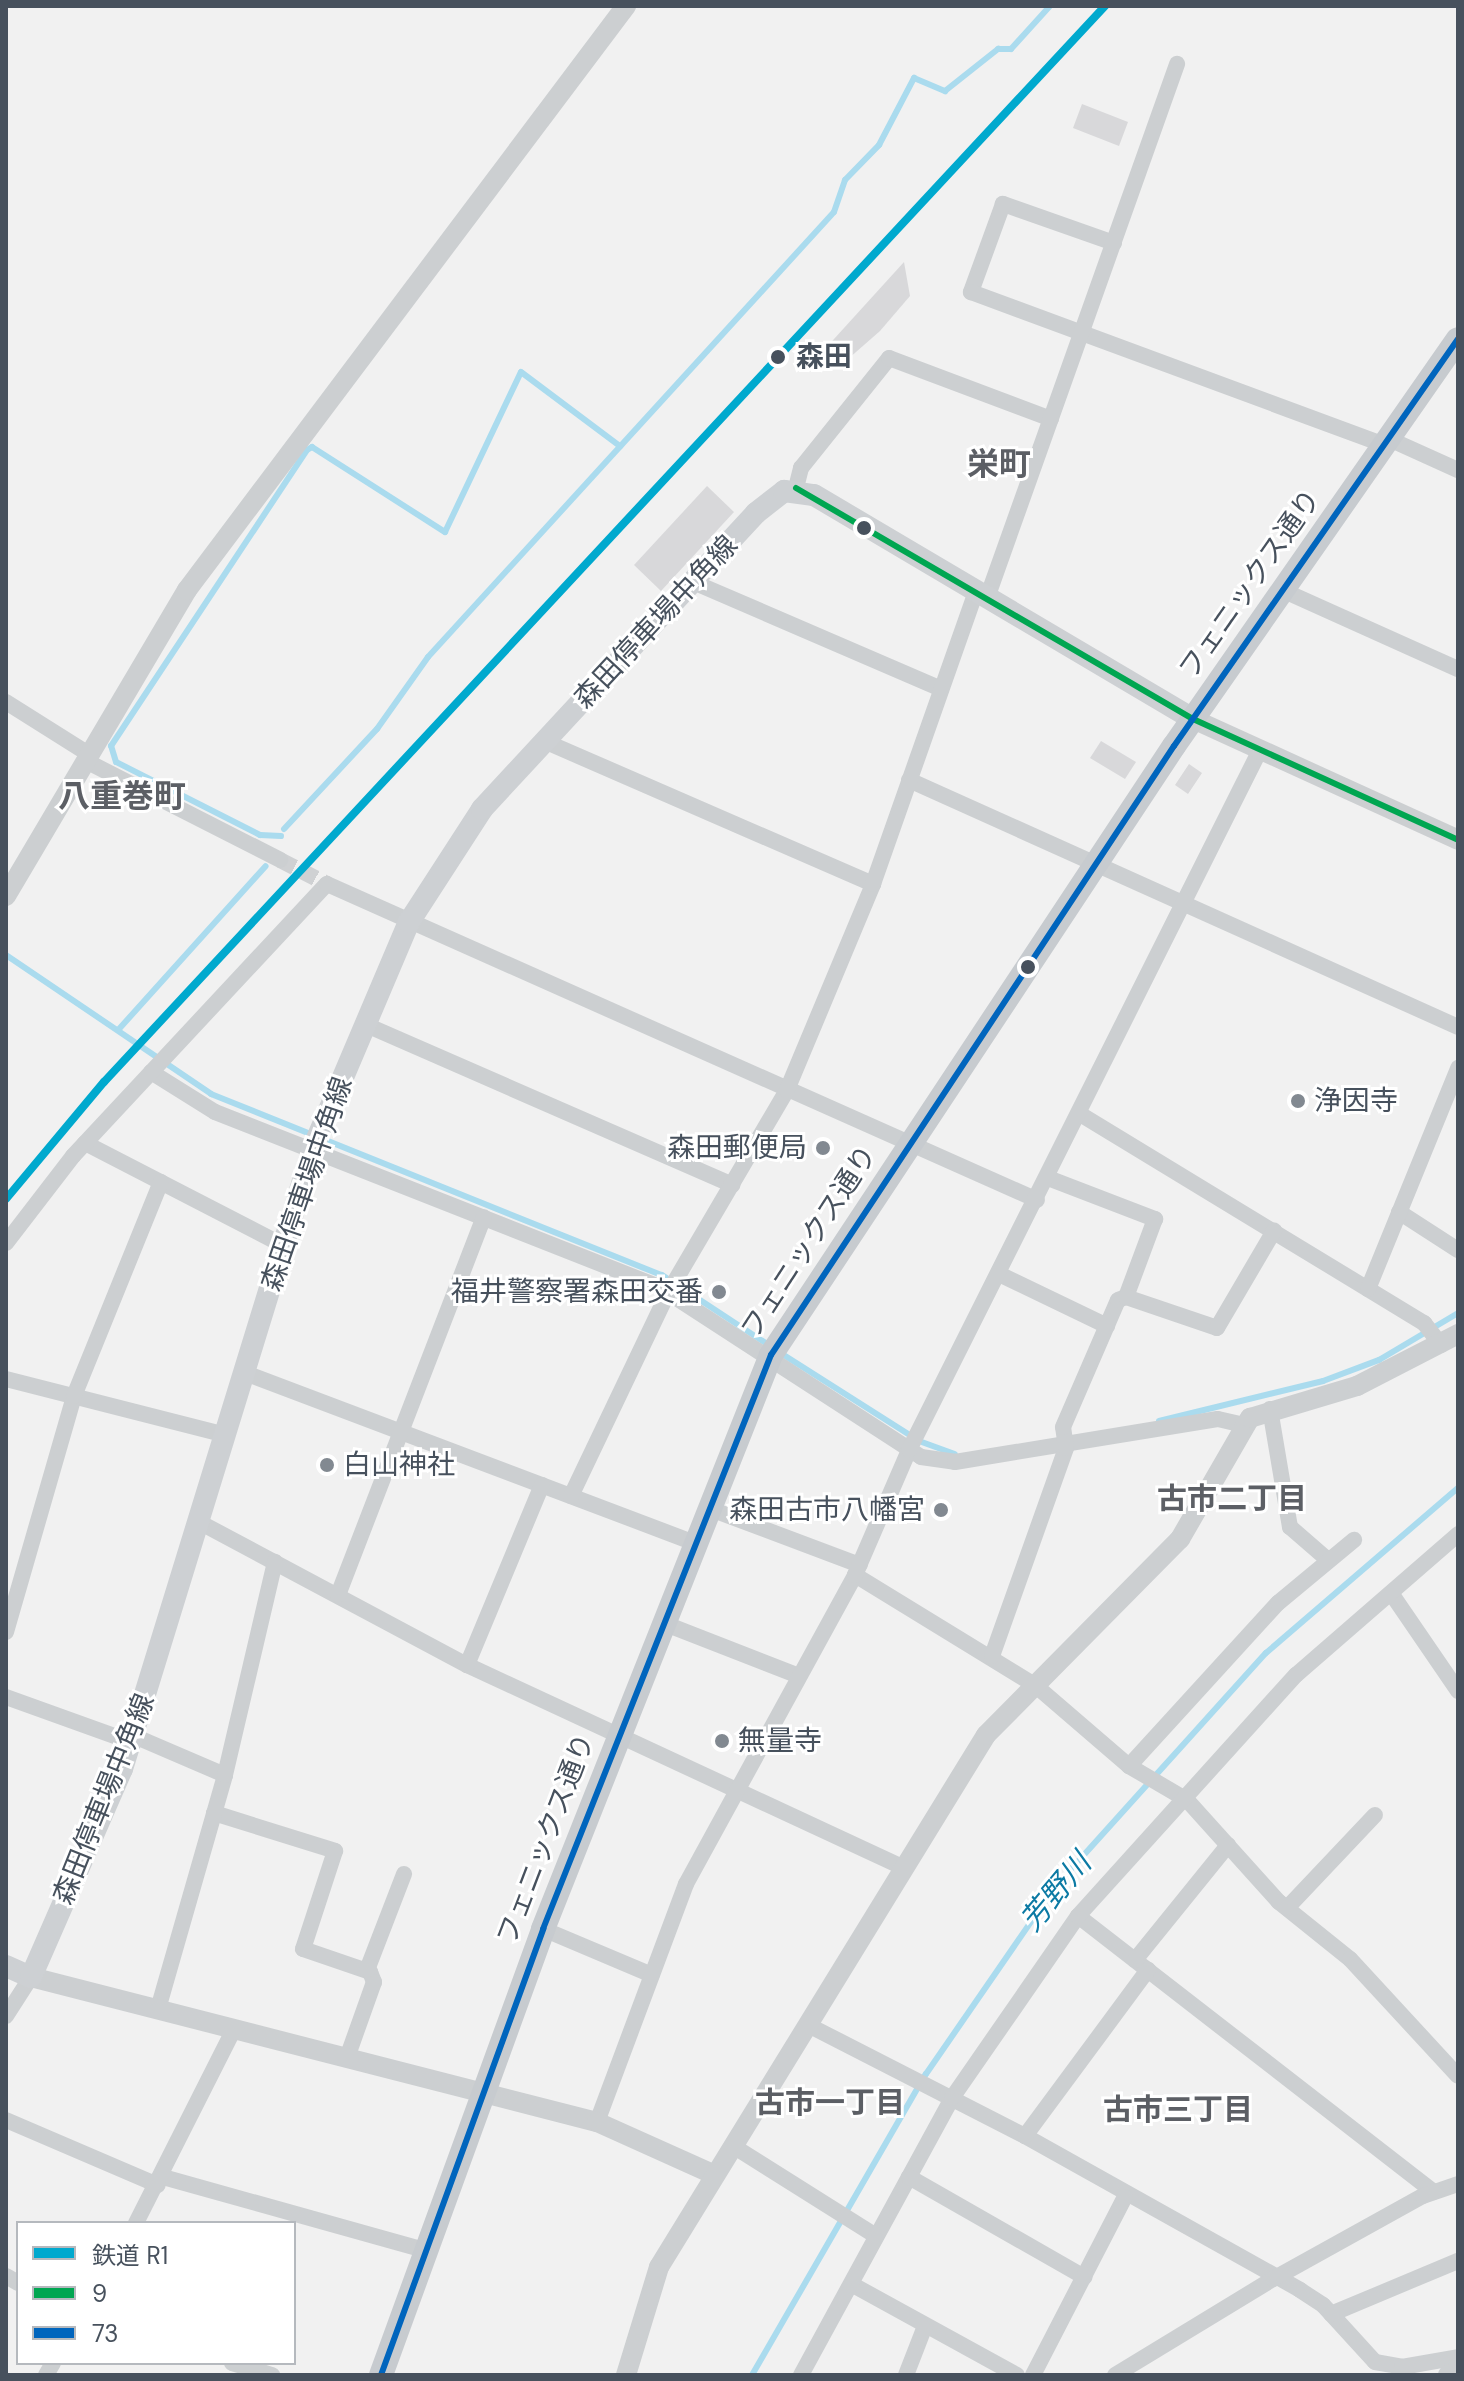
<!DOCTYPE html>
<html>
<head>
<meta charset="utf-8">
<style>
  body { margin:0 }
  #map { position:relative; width:1464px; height:2381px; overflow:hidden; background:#f1f1f1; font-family:"DM Sans","Noto Sans JP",sans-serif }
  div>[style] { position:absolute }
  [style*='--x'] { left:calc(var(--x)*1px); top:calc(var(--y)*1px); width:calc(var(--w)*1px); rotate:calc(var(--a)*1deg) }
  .stream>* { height:6px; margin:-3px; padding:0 3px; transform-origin:3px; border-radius:3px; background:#aadbee }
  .building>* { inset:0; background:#d8d8da }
  .minor-tunnel>* { height:16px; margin-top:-8px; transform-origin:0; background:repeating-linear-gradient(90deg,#cfd1d3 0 16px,transparent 0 24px) }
  .minor>* { height:16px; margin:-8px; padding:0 8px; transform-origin:8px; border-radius:8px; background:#cccfd1 }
  .tertiary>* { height:20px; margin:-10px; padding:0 10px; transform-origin:10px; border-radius:10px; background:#cccfd1 }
  .secondary>* { height:22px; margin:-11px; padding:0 11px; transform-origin:11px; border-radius:11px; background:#cdd0d3 }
  .primary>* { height:24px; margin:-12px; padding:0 12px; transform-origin:12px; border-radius:12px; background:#c7cbcf }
  .bus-1>* { height:6px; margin:-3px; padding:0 3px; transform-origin:3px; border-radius:3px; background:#00a651 }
  .bus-2>* { height:6px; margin:-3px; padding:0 3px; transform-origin:3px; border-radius:3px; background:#0065bd }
  .rail-1>* { height:8px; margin:-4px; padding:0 4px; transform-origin:4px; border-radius:4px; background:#00a9ce }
  .dots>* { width:22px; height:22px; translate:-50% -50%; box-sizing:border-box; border:4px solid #fff; border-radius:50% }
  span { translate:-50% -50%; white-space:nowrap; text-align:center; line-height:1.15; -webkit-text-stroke:6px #fff; paint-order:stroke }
  .stop-label { font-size:28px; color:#47515d; font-weight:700 }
  .left { translate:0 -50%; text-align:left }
  .street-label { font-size:28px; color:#47515d }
  .poi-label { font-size:28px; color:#47515d }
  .right { translate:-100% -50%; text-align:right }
  .neighbourhood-label { font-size:30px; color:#5c5f65; font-weight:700 }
  .water-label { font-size:30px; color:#0c7aa4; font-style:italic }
  .quarter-label { font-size:32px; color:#5c5f65; font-weight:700 }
  .frame { position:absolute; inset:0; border:8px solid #47515d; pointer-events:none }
  .legend { position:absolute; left:16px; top:2221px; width:280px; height:144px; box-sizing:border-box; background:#fff; border:2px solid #b5b9be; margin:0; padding:10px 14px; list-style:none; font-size:24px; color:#47515d }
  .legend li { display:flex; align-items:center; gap:16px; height:40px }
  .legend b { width:40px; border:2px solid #b5b9be }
</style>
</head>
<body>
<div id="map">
  <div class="stream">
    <div style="--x:284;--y:829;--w:137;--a:-47.1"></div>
    <div style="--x:377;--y:729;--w:88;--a:-54.7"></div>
    <div style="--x:428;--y:657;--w:602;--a:-47.62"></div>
    <div style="--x:834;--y:212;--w:34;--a:-71"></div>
    <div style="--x:845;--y:180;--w:49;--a:-45.8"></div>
    <div style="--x:879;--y:145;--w:76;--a:-62.4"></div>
    <div style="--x:914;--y:78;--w:34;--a:23"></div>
    <div style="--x:945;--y:91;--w:68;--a:-38.4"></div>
    <div style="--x:998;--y:49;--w:13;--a:0"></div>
    <div style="--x:1011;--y:49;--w:58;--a:-47.8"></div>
    <div style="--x:281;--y:836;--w:21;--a:-177"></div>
    <div style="--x:260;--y:835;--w:161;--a:-153.1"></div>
    <div style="--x:116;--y:762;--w:17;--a:-107"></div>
    <div style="--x:111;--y:746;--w:355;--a:-56.5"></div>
    <div style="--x:307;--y:450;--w:6;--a:-31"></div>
    <div style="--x:312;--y:447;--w:158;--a:32.6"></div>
    <div style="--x:445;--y:532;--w:177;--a:-64.6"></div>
    <div style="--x:521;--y:372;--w:124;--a:36.8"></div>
    <div style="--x:6;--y:955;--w:248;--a:34.1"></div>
    <div style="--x:211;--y:1094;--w:486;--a:21.9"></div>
    <div style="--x:662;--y:1275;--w:129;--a:33.3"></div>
    <div style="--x:119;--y:1029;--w:219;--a:-48"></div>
    <div style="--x:779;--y:1352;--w:166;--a:32.4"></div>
    <div style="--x:919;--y:1441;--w:38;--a:20"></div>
    <div style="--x:1159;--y:1421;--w:169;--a:-13.7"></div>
    <div style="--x:1323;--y:1381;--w:60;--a:-20.6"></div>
    <div style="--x:1379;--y:1360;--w:92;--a:-30.7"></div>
    <div style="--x:752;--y:2375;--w:348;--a:-60"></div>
    <div style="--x:926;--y:2074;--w:227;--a:-55.4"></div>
    <div style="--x:1055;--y:1887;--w:315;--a:-48"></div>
    <div style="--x:1266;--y:1653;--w:253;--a:-40.7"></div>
  </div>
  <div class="building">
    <div style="clip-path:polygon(1082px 104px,1128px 122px,1119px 146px,1073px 128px)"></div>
    <div style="clip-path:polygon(904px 262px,910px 296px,880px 331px,848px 359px,824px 350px)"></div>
    <div style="clip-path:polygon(707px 486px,734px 512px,661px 591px,634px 565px)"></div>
    <div style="clip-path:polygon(1101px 741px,1136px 762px,1125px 779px,1090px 758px)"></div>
    <div style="clip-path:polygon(1189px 764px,1202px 773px,1188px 794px,1175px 785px)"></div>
  </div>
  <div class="minor-tunnel">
    <div style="--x:280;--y:860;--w:53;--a:27.1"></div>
  </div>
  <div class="minor">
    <div style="--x:1114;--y:243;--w:118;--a:-160.6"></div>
    <div style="--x:1003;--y:204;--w:94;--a:110"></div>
    <div style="--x:971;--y:292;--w:439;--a:20.3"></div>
    <div style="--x:1387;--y:438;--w:78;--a:24.3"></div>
    <div style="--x:796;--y:488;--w:21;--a:-76"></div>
    <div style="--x:801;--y:468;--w:141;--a:-51.3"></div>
    <div style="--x:889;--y:358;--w:173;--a:20.6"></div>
    <div style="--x:693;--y:582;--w:270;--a:23.3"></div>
    <div style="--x:1282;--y:590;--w:193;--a:24.2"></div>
    <div style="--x:987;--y:598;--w:567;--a:-70.41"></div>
    <div style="--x:6;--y:702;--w:99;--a:32.2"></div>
    <div style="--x:544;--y:741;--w:359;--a:23.5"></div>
    <div style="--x:86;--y:761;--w:218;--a:27"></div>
    <div style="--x:909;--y:780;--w:602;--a:24.22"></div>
    <div style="--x:364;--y:1024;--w:402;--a:23.6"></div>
    <div style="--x:151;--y:1072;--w:75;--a:32"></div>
    <div style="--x:215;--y:1112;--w:479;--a:21.5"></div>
    <div style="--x:661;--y:1288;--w:310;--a:33"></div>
    <div style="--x:921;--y:1457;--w:34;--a:8"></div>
    <div style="--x:955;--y:1462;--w:266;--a:-9.3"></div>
    <div style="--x:1218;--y:1419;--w:26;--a:13"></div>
    <div style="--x:1080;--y:1114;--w:403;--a:31.3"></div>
    <div style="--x:1424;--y:1323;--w:28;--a:52"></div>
    <div style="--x:85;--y:1143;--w:223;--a:27.3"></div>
    <div style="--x:1048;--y:1178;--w:115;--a:21"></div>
    <div style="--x:1155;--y:1219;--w:83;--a:110.4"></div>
    <div style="--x:1399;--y:1212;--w:70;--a:32.8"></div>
    <div style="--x:6;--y:1243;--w:110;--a:-52.4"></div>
    <div style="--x:73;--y:1156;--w:372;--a:-47"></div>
    <div style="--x:327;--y:884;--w:777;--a:23.99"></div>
    <div style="--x:999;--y:1274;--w:120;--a:25.7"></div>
    <div style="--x:1368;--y:1289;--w:239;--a:-67.8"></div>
    <div style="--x:245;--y:1373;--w:480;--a:20.7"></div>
    <div style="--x:6;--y:1379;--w:227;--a:14.3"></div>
    <div style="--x:1270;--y:1409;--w:120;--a:80.4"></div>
    <div style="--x:1290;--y:1527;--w:50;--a:41"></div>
    <div style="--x:571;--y:1496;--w:225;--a:-64.5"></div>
    <div style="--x:668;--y:1293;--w:235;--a:-59.6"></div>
    <div style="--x:787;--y:1090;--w:223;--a:-67.3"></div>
    <div style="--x:873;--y:884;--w:311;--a:-70.6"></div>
    <div style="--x:708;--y:1508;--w:162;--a:20.6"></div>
    <div style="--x:199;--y:1522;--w:304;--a:28.1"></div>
    <div style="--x:467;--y:1665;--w:481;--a:24.9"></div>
    <div style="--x:855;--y:1575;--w:212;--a:31.5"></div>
    <div style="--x:1036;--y:1686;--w:123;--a:40.7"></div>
    <div style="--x:1129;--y:1766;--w:67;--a:30.4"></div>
    <div style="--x:1187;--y:1800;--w:137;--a:48"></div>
    <div style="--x:1279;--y:1902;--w:91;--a:38.8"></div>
    <div style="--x:1350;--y:1959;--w:159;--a:47.3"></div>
    <div style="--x:1391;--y:1593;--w:119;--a:55.6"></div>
    <div style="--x:338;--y:1595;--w:405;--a:-68.9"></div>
    <div style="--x:663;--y:1623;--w:146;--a:21.3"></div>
    <div style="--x:6;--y:1632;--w:246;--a:-73.9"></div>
    <div style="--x:74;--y:1396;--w:231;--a:-67.9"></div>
    <div style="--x:992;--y:1656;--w:221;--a:-70.4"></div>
    <div style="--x:1066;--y:1448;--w:21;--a:-98"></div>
    <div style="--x:1063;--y:1427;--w:138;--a:-66.6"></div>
    <div style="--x:1118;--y:1300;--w:9;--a:-21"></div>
    <div style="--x:1126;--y:1297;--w:96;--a:18.8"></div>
    <div style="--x:1217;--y:1328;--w:113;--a:-59.6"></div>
    <div style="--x:467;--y:1665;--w:195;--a:-67.4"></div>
    <div style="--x:6;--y:1697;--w:133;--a:19.8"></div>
    <div style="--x:134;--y:1736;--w:99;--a:23.2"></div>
    <div style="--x:1129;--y:1766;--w:221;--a:-47.6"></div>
    <div style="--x:1278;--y:1603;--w:99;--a:-39.7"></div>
    <div style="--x:214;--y:1813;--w:127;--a:17.4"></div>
    <div style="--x:335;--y:1851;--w:103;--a:108.1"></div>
    <div style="--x:303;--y:1949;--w:71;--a:18.9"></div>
    <div style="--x:370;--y:1972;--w:11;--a:68"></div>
    <div style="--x:374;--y:1982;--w:81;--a:109.6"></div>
    <div style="--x:1287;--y:1908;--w:128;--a:-46.6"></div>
    <div style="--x:1078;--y:1916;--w:450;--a:37.8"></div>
    <div style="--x:543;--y:1929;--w:118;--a:22.9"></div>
    <div style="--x:1135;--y:1960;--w:148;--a:-51"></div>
    <div style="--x:367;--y:1970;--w:103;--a:-68.9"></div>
    <div style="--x:158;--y:2009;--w:243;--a:-74"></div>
    <div style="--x:225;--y:1775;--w:219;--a:-76.8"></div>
    <div style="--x:6;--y:2016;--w:46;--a:-57.3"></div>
    <div style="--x:808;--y:2025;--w:244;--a:27.1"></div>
    <div style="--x:1025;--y:2136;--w:315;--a:29.2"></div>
    <div style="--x:1300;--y:2290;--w:27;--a:33"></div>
    <div style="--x:1323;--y:2305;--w:77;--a:47.6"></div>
    <div style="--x:1375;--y:2362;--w:27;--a:10"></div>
    <div style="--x:1402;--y:2367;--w:57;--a:-10.1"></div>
    <div style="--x:6;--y:2120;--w:165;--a:23.2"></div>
    <div style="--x:597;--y:2122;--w:254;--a:-69.5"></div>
    <div style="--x:686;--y:1884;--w:352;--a:-61.3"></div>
    <div style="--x:855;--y:1575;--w:136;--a:-66.6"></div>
    <div style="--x:909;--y:1450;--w:783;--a:-63.37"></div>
    <div style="--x:1025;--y:2136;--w:207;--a:-53.5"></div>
    <div style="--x:733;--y:2146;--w:169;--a:32.2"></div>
    <div style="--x:163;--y:2177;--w:275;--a:15.6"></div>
    <div style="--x:909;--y:2177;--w:90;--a:-61.4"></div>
    <div style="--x:952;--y:2098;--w:221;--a:-55.3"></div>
    <div style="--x:1078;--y:1916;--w:325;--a:-47.9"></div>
    <div style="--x:1296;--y:1675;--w:215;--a:-41"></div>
    <div style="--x:136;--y:2223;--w:217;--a:-63.2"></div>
    <div style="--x:6;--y:2276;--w:14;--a:30"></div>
    <div style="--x:853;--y:2285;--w:187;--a:28.8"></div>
    <div style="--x:1331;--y:2314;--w:138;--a:-22.7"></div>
    <div style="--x:232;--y:2363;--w:42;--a:16.7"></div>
    <div style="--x:46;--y:2375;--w:14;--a:-60"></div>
    <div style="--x:801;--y:2375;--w:226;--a:-61.4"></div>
    <div style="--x:909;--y:2177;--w:202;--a:29.7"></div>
    <div style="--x:906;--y:2375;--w:53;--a:-68.8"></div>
    <div style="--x:1033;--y:2375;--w:200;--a:-62.7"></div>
    <div style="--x:1115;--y:2375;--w:185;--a:-31.3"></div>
    <div style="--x:1273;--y:2279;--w:171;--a:-29"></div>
    <div style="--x:1423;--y:2196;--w:37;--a:-19"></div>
  </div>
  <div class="tertiary">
    <div style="--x:1193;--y:719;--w:291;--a:24.5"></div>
    <div style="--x:6;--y:896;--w:356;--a:-59.4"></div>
    <div style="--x:187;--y:590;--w:731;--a:-53.07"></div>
    <div style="--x:31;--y:1977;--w:584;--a:14.37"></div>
    <div style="--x:597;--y:2122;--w:129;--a:24.2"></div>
    <div style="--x:626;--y:2375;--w:113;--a:-73"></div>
    <div style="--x:659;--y:2267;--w:624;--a:-58.42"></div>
    <div style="--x:986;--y:1735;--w:276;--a:-45.3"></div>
    <div style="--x:1180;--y:1539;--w:140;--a:-60"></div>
    <div style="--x:1250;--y:1418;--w:112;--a:-16.7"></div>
    <div style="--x:1357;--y:1386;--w:114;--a:-27.2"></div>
    <div style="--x:1448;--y:2375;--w:11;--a:-22"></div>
  </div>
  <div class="secondary">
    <div style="--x:6;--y:1966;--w:27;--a:24"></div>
    <div style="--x:31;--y:1977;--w:227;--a:-66.4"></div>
    <div style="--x:122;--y:1769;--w:650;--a:-72.9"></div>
    <div style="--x:313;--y:1148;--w:246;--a:-67"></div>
    <div style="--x:409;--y:922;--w:135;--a:-57.1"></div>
    <div style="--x:482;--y:809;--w:403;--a:-47.2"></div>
    <div style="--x:756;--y:513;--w:36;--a:-38"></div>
    <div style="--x:784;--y:491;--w:30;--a:8"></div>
    <div style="--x:814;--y:495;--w:440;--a:30.6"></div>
  </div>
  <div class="primary">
    <div style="--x:381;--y:2375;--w:475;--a:-70"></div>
    <div style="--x:543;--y:1929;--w:618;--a:-68.34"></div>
    <div style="--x:771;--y:1355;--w:730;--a:-56.51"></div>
    <div style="--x:1174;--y:746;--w:496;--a:-55.1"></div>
  </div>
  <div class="bus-1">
    <div style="--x:796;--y:488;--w:459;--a:30.2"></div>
    <div style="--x:1193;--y:719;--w:291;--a:24.5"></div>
  </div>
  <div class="bus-2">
    <div style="--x:381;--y:2375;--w:475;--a:-70"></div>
    <div style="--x:543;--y:1929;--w:618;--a:-68.34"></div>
    <div style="--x:771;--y:1355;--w:730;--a:-56.51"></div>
    <div style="--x:1174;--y:746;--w:496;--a:-55.1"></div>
  </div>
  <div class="rail-1">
    <div style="--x:6;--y:1199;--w:153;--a:-50.1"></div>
    <div style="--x:104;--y:1082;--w:1470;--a:-47.07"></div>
  </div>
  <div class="dots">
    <div style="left:778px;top:357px;background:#47515d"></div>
    <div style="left:864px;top:528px;background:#47515d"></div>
    <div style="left:1028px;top:967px;background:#47515d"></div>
    <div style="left:1298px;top:1101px;background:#828991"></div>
    <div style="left:823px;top:1148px;background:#828991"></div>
    <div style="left:719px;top:1292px;background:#828991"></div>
    <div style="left:327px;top:1465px;background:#828991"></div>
    <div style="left:941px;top:1510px;background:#828991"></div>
    <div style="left:722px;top:1741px;background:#828991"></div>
  </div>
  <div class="stop-label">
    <span class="left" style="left:796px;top:357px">森田</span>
  </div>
  <div class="street-label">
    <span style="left:1250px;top:584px;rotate:-55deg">フェニックス通り</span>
    <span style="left:656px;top:622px;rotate:-47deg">森田停車場中角線</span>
    <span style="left:307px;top:1184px;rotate:-71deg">森田停車場中角線</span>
    <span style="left:809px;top:1242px;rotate:-57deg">フェニックス通り</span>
    <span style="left:104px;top:1799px;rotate:-68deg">森田停車場中角線</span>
    <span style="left:546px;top:1839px;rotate:-69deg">フェニックス通り</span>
  </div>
  <div class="poi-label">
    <span class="left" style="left:1314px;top:1101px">浄因寺</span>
    <span class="right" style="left:807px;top:1148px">森田郵便局</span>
    <span class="right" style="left:703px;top:1292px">福井警察署森田交番</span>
    <span class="left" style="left:343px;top:1465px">白山神社</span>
    <span class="right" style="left:925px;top:1510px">森田古市八幡宮</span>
    <span class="left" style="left:738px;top:1741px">無量寺</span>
  </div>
  <div class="neighbourhood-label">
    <span style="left:1232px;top:1499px">古市二丁目</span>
    <span style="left:830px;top:2103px">古市一丁目</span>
    <span style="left:1178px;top:2110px">古市三丁目</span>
  </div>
  <div class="water-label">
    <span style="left:1056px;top:1892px;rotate:-50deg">芳野川</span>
  </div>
  <div class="quarter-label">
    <span style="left:999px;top:464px">栄町</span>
    <span style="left:122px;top:796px">八重巻町</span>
  </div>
  <div class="frame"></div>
  <ul class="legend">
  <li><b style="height:10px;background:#00a9ce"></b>鉄道 R1</li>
  <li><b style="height:10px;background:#00a651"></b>9</li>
  <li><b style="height:10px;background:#0065bd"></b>73</li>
  </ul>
</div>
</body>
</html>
